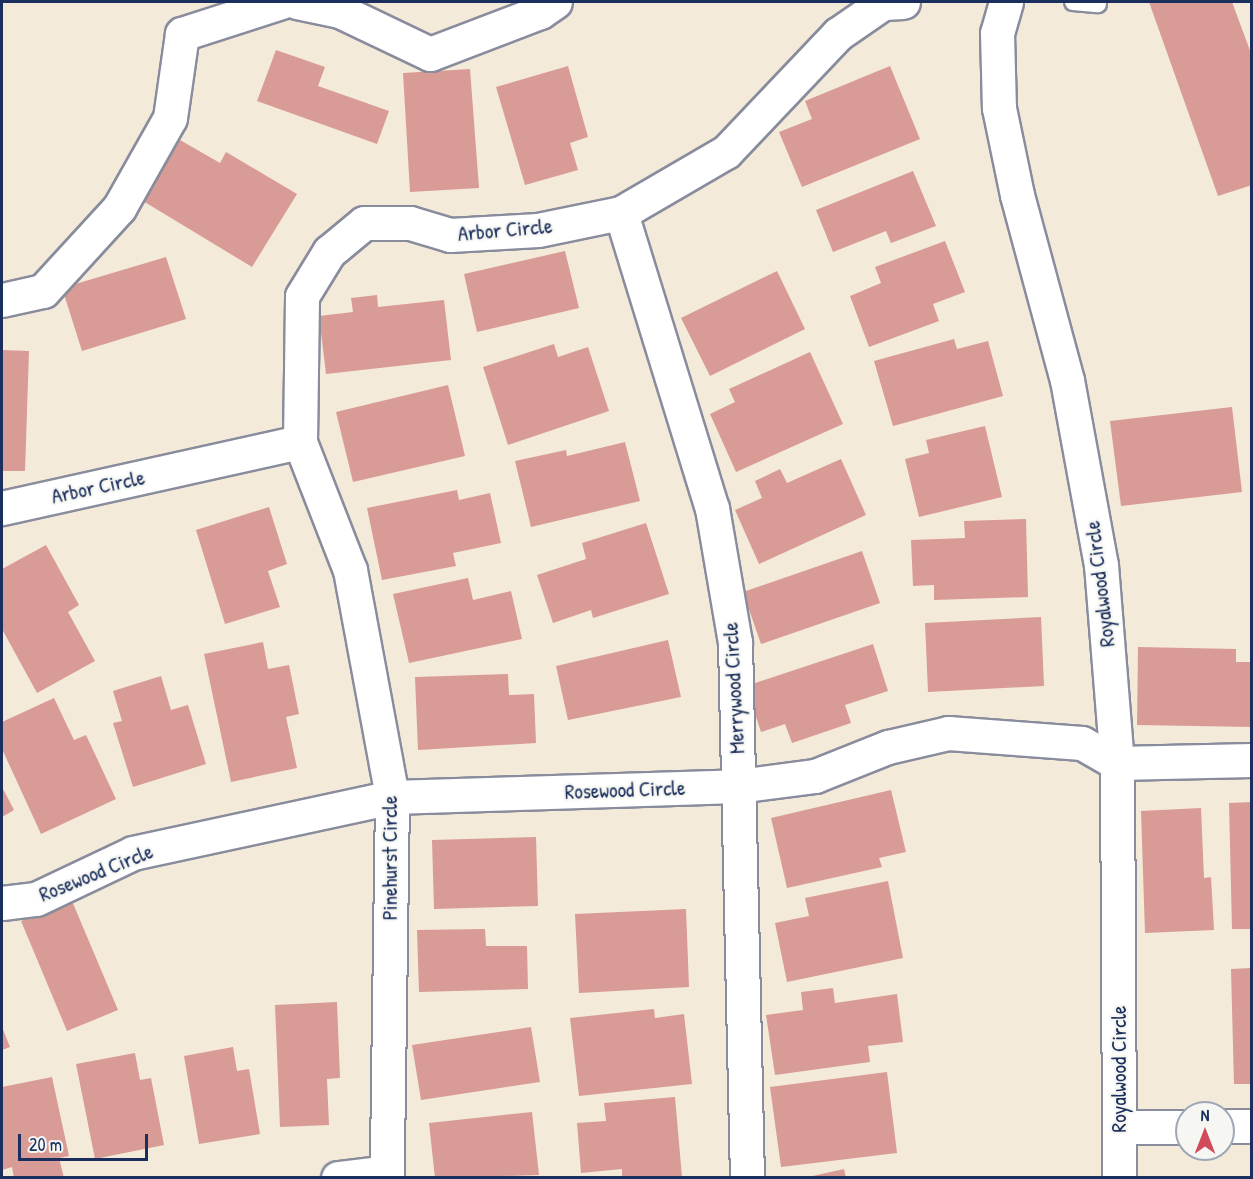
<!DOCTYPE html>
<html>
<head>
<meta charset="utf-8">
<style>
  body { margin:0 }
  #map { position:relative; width:1253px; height:1179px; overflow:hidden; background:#f4eada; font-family:"Patrick Hand",sans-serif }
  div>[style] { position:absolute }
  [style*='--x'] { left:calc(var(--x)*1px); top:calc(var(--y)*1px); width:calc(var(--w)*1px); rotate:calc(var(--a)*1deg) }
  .building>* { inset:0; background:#d99b95 }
  .roads { filter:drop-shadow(2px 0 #888c9c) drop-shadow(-2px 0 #888c9c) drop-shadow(0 2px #888c9c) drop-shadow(0 -2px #888c9c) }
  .service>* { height:16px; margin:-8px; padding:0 8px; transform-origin:8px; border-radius:8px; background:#fff }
  .minor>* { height:33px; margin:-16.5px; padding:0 16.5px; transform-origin:16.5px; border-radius:16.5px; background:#fff }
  span { translate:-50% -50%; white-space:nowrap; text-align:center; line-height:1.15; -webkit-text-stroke:4.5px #f6f6f2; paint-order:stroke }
  .street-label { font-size:21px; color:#1b2f5e }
  .frame { position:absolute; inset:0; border:3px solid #1b2f5e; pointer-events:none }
  .north { position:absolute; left:1175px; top:1101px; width:60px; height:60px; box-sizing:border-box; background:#f6f6f2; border:2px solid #9ea6b7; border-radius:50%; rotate:0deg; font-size:16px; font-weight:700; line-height:24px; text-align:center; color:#1b2f5e }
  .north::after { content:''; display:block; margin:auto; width:21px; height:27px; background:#d1495b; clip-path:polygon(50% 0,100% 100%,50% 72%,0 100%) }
  .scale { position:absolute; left:18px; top:1134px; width:130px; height:27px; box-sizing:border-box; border:3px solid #1b2f5e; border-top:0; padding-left:8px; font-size:18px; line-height:21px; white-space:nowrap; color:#1b2f5e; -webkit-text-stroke:4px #f6f6f2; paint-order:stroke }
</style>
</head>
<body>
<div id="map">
  <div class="building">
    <div style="clip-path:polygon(1149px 2px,1232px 2px,1252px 56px,1252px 185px,1218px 196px)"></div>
    <div style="clip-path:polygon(276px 50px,325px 67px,318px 86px,389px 111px,377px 144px,257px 101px)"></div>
    <div style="clip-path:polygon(568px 66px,588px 137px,570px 143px,578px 170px,525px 185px,496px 87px)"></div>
    <div style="clip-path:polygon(890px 66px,920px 139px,802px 187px,779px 132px,812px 119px,805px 101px)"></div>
    <div style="clip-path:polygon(470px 69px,479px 188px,410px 192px,403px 73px)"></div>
    <div style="clip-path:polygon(180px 140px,220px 163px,226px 152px,297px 194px,252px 267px,143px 201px)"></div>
    <div style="clip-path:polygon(913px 171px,936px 226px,891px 243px,886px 231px,833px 252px,816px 210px)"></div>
    <div style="clip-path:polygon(945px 241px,965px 292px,933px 304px,939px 321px,869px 347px,850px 296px,881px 283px,875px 267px)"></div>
    <div style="clip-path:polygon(565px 251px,579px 308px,477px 332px,464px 274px)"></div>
    <div style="clip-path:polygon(166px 257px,186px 319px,82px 351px,62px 288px)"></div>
    <div style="clip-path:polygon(777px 271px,805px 329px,710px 376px,681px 318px)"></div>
    <div style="clip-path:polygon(377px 295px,378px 307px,444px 300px,451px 360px,326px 374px,319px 316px,353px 312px,351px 298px)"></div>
    <div style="clip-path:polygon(954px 339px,957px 349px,988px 341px,1003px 396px,893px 426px,874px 361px)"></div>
    <div style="clip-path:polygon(554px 344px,558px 357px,588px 347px,609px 411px,508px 445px,483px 367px)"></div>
    <div style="clip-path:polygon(2px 350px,29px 351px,25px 471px,2px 471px)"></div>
    <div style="clip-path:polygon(810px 352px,843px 424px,736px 472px,710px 414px,735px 402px,729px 389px)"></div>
    <div style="clip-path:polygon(448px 385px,465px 456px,353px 482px,336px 412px)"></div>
    <div style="clip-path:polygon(1232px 407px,1242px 492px,1121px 506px,1110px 421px)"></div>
    <div style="clip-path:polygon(985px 426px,1002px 497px,919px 517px,905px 459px,929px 453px,926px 440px)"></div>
    <div style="clip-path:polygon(625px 442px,640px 501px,531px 527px,515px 461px,566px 450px,567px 456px)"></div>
    <div style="clip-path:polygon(841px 459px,866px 515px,759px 564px,735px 510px,762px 498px,755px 481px,780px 469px,787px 483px)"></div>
    <div style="clip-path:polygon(457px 490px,459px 500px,490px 493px,501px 543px,453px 553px,456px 566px,382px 580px,367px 508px)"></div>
    <div style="clip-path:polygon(269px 507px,287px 564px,268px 571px,280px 607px,225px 624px,196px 530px)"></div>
    <div style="clip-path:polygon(1026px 519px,1028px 597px,934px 600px,934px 585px,913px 586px,911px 540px,965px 538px,964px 521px)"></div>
    <div style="clip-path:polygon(646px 523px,669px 594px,593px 618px,591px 610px,553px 623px,537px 575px,586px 559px,582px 543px)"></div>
    <div style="clip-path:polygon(46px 545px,79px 605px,68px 612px,95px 661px,37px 693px,2px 629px,2px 569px)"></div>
    <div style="clip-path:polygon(862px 551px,880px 603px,761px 644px,743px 592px)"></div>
    <div style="clip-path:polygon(468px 578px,473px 600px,511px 591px,522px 639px,409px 663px,393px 594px)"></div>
    <div style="clip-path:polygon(1041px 617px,1044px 686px,928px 692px,925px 623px)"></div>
    <div style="clip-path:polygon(668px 640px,681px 697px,568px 720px,556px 666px)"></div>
    <div style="clip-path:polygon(263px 642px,268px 669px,289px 665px,299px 714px,286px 717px,297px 768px,231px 782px,204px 654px)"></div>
    <div style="clip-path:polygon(873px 644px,888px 691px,845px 705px,851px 723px,792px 743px,785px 724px,761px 732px,746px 686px)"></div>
    <div style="clip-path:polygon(1138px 647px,1236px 649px,1236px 662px,1252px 662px,1252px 727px,1137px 725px)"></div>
    <div style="clip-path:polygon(508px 674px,509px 695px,534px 694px,536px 743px,418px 750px,415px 677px)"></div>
    <div style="clip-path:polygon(161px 676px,171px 710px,188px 705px,206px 764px,133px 787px,113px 723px,122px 721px,113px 691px)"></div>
    <div style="clip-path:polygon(54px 698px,74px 740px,86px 735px,116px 799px,41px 834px,2px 749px,2px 722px)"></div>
    <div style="clip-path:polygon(2px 787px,14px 810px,2px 817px)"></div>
    <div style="clip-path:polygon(891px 790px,906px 852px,879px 858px,882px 867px,787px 888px,771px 818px)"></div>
    <div style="clip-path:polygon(1252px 802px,1252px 929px,1232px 929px,1229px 803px)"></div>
    <div style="clip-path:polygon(1201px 808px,1204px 878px,1211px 877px,1214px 930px,1145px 933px,1141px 811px)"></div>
    <div style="clip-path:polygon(536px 837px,538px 906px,434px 909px,432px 840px)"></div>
    <div style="clip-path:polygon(888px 881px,903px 958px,787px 982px,775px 923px,809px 916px,805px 898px)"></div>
    <div style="clip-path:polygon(72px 901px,118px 1010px,67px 1031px,21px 921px)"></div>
    <div style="clip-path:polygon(686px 909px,689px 987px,579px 993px,575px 914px)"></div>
    <div style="clip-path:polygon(485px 929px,486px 946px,527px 946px,528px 989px,419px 992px,417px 930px)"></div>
    <div style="clip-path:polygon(1252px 968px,1252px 1084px,1234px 1084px,1231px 969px)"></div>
    <div style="clip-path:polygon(833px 988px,835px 1003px,897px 994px,903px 1042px,868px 1046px,870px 1062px,775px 1075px,766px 1015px,803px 1010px,801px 992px)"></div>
    <div style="clip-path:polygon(337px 1002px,340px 1078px,327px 1079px,329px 1125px,280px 1127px,275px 1005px)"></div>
    <div style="clip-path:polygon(654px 1009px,655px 1018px,684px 1014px,692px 1084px,579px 1096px,570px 1018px)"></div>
    <div style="clip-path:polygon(2px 1027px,10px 1047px,2px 1050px)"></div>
    <div style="clip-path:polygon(531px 1027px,540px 1082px,421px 1100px,412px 1045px)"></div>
    <div style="clip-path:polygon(233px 1047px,237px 1071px,249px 1069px,260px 1134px,199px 1144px,184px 1056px)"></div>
    <div style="clip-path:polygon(135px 1053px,140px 1080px,151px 1078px,164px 1145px,95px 1159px,76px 1064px)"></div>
    <div style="clip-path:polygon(887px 1072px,897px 1153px,781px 1167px,770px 1087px)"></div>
    <div style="clip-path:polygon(52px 1077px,69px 1156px,59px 1158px,64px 1178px,14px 1178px,12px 1167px,2px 1170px,2px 1087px)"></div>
    <div style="clip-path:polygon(675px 1097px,682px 1177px,622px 1178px,622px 1169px,581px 1173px,577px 1123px,606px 1121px,604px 1103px)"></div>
    <div style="clip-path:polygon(532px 1112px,539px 1175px,435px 1178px,429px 1123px)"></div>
    <div style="clip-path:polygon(844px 1169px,846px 1178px,808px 1178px,808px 1177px)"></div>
  </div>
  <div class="roads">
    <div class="service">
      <div style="--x:1073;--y:2;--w:25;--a:5"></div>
    </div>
    <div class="minor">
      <div style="--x:297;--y:2;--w:44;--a:11.8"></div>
      <div style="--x:340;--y:11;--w:100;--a:25.5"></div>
      <div style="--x:430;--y:54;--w:118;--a:-20.9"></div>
      <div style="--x:540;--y:12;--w:18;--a:-34"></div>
      <div style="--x:1006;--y:2;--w:32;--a:106"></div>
      <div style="--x:997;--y:33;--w:75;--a:88.5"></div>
      <div style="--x:999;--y:108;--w:89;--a:78.3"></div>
      <div style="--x:1017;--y:195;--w:192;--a:74.9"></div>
      <div style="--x:1067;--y:380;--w:188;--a:79.6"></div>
      <div style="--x:1101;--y:565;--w:199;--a:85.4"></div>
      <div style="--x:1117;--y:763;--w:415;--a:89.7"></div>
      <div style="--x:621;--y:213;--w:309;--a:72.9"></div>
      <div style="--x:712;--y:508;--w:136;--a:80.3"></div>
      <div style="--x:735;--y:642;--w:536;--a:88.72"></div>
      <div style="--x:2;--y:300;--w:42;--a:-12.4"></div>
      <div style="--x:43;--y:291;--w:113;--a:-47.5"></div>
      <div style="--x:119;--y:208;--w:103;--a:-60.5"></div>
      <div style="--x:170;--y:118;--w:85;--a:-81.9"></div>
      <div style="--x:182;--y:34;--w:104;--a:-17.9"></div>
      <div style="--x:300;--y:442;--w:137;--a:68.7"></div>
      <div style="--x:350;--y:570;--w:231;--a:79.5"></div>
      <div style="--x:392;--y:797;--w:381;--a:90.8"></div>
      <div style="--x:2;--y:508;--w:305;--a:-12.5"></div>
      <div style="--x:300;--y:442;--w:146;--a:-89.2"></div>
      <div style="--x:302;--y:296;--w:52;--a:-58.5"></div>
      <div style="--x:329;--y:252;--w:45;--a:-39.6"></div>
      <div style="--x:364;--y:223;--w:46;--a:0"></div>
      <div style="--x:410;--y:223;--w:42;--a:16.7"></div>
      <div style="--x:450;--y:235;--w:88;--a:-3.3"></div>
      <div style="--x:538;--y:230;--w:85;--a:-11.6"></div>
      <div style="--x:621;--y:213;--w:121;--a:-30.2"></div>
      <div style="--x:726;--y:152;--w:163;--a:-46.5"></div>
      <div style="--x:838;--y:34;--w:55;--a:-34.6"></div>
      <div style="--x:883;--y:3;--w:20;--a:-3"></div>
      <div style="--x:2;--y:903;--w:34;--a:-7"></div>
      <div style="--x:36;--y:899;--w:107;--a:-25.4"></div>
      <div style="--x:133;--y:853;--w:265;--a:-12.2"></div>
      <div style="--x:392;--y:797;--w:346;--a:-1.8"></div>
      <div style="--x:738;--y:786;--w:78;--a:-7.4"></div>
      <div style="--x:815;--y:776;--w:79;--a:-21.7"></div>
      <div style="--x:888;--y:747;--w:62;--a:-13.1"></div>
      <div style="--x:948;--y:733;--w:134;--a:4.3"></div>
      <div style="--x:1082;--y:743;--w:40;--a:29.7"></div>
      <div style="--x:1117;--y:763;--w:135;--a:-1.3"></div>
      <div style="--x:1223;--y:1126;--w:29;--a:0"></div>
      <div style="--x:1119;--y:1127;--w:68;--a:0"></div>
      <div style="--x:338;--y:1178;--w:49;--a:-7"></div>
    </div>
  </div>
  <div class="street-label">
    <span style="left:505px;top:230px;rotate:-5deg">Arbor Circle</span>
    <span style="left:98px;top:487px;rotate:-12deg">Arbor Circle</span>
    <span style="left:1100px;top:584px;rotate:-97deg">Royalwood Circle</span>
    <span style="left:734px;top:688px;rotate:-93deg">Merrywood Circle</span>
    <span style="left:625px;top:790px;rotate:-2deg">Rosewood Circle</span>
    <span style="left:390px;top:858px;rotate:-90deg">Pinehurst Circle</span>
    <span style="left:96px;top:873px;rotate:-22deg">Rosewood Circle</span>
    <span style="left:1119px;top:1069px;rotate:-90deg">Royalwood Circle</span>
  </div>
  <div class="frame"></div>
  <div class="north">N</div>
  <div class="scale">20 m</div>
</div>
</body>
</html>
